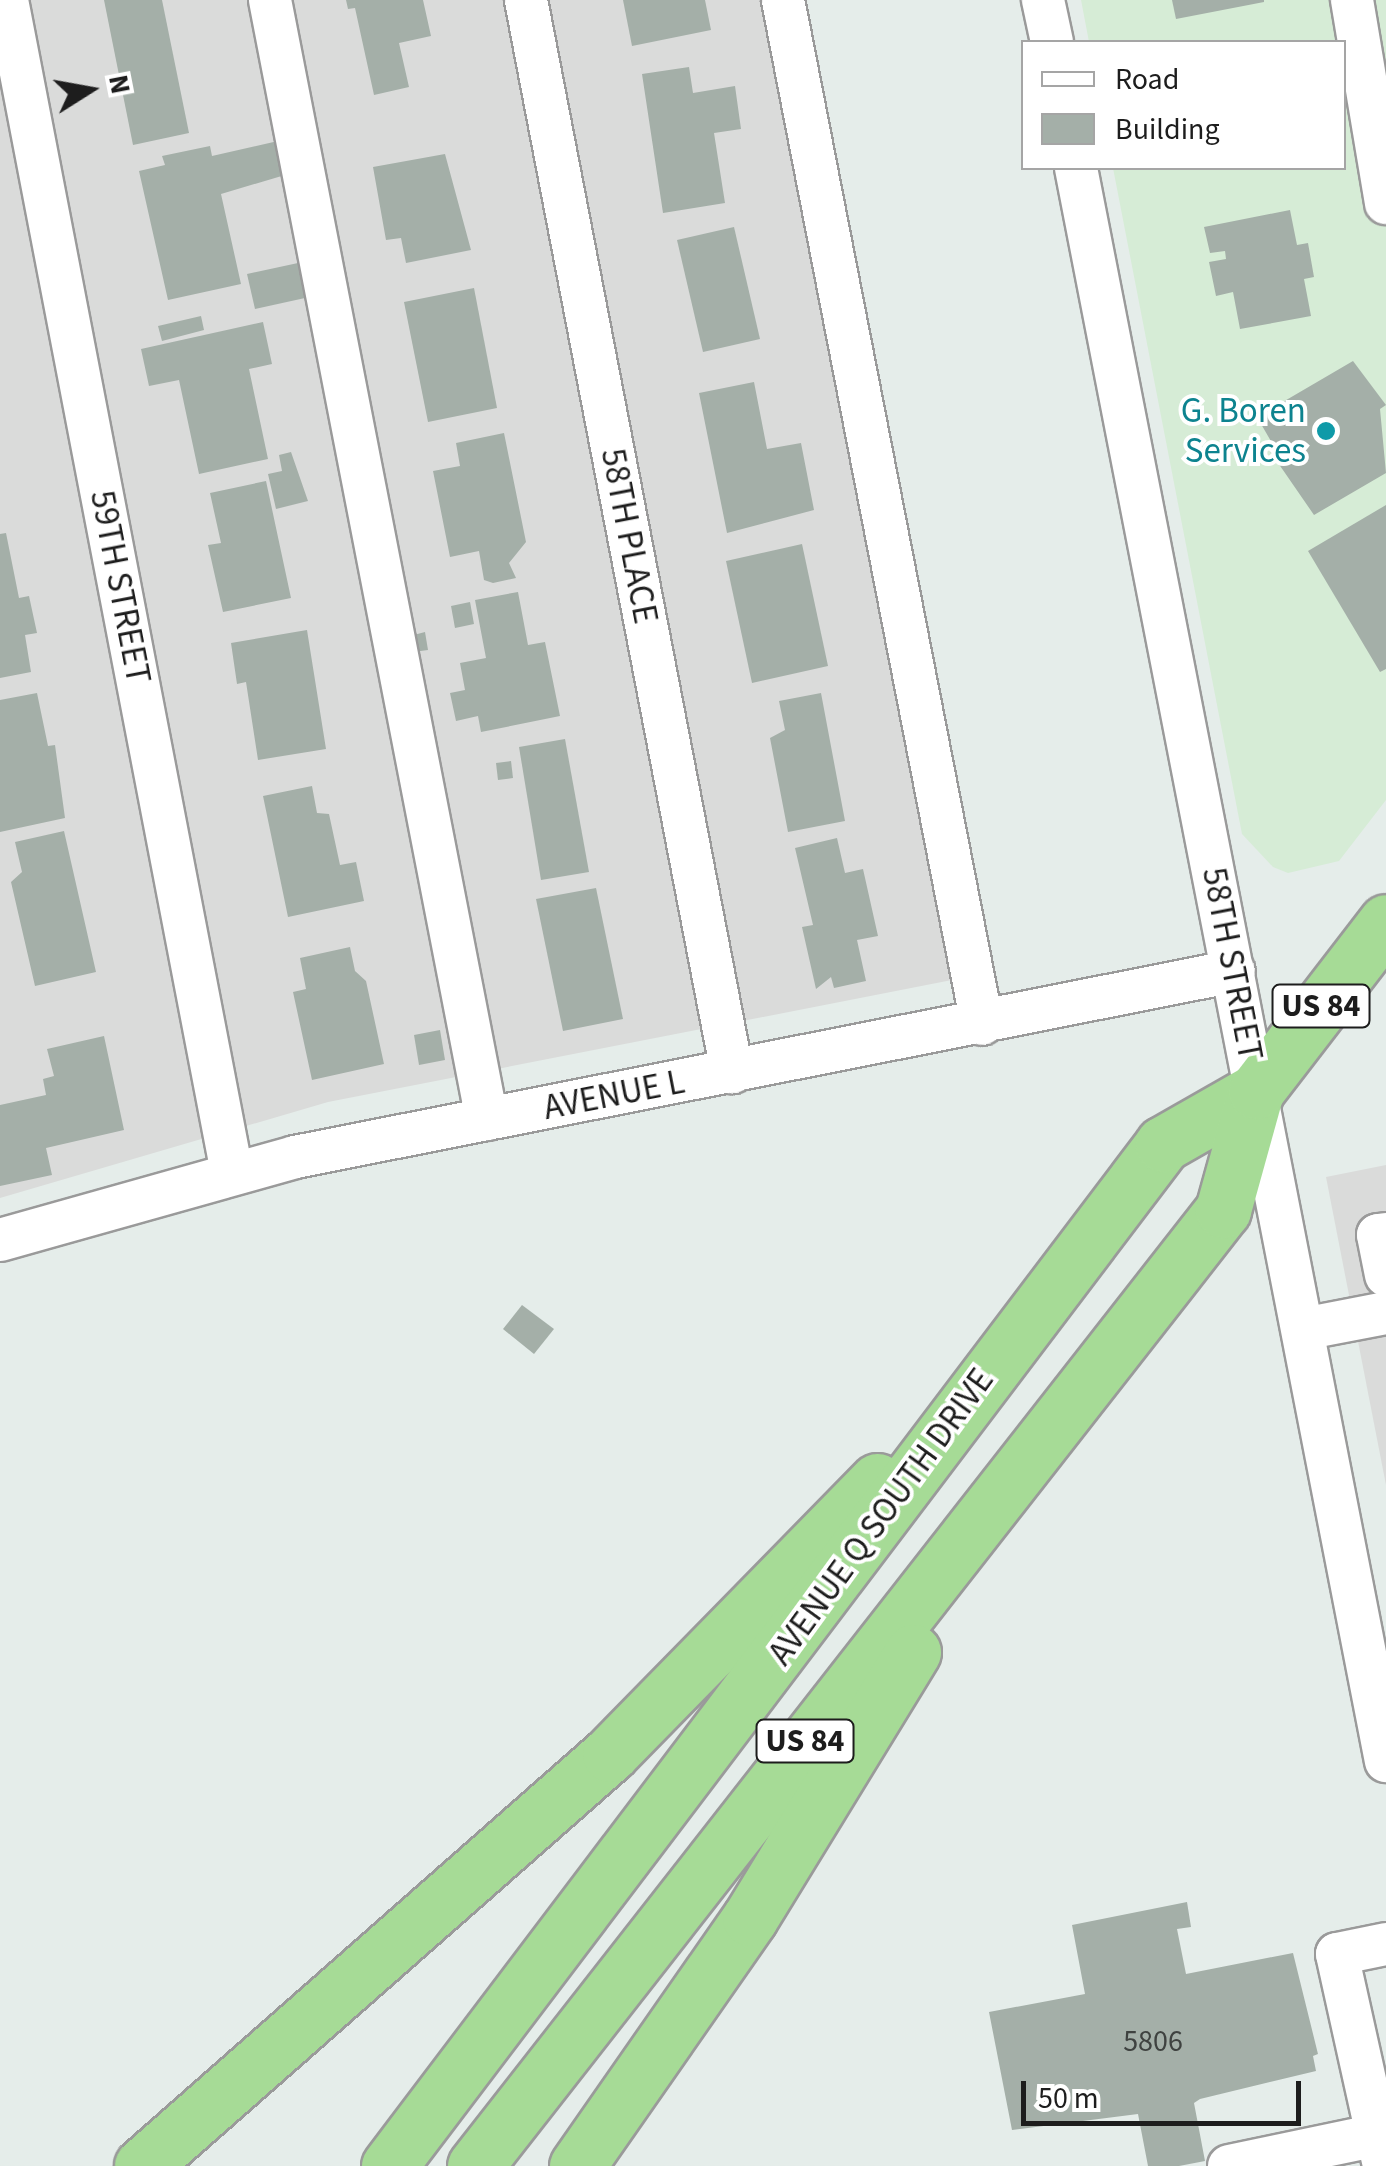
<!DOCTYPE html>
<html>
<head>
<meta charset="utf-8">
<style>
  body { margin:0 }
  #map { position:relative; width:1386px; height:2166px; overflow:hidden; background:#e5edea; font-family:"Source Sans 3",sans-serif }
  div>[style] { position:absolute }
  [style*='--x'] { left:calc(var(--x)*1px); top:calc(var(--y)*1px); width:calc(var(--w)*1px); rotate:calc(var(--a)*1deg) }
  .residential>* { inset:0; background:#dadbda }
  .commercial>* { inset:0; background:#d6ecd6 }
  .building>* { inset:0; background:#a4afa8 }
  .roads { filter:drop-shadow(2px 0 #9a9a9a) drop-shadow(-2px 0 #9a9a9a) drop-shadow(0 2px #9a9a9a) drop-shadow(0 -2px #9a9a9a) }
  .minor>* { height:42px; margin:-21px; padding:0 21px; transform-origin:21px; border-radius:21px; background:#fff }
  .highway>* { height:55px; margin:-27.5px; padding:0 27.5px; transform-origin:27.5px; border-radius:27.5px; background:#a6db96 }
  .dots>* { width:28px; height:28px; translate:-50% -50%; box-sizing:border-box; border:5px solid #fff; border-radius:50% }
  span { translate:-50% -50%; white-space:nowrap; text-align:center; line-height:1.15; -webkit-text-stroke:8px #fff; paint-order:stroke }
  .number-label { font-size:30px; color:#3f4240 }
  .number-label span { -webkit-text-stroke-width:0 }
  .shield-label span { padding:2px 8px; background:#fff; border:2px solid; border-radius:8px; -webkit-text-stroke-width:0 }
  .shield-label { font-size:32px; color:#1d1d1d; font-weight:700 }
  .culture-label { font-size:35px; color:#0d838f }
  .right { translate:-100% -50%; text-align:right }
  .street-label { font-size:35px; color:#1d1d1d }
  .legend { position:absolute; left:1021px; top:40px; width:325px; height:130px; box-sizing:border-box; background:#fff; border:2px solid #a5a5a5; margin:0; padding:12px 18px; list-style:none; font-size:30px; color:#1d1d1d }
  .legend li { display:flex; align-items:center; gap:20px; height:50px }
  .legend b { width:50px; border:2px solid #a5a5a5 }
  .north { position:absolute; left:40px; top:40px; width:100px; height:100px; -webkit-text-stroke:8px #fff; paint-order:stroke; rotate:79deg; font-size:28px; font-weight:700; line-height:40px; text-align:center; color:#1d1d1d }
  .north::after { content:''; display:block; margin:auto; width:35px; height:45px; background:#1d1d1d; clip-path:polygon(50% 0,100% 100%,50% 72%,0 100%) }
  .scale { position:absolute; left:1021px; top:2081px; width:280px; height:45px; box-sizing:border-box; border:5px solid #1d1d1d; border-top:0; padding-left:12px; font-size:30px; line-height:35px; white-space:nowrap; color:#1d1d1d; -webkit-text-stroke:8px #fff; paint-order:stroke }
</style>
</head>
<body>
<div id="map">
  <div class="residential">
    <div style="clip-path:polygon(0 0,766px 0,957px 979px,328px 1102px,0 1198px)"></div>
    <div style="clip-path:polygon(1386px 1165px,1386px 1485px,1326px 1177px)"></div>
  </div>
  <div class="commercial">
    <div style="clip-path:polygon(1081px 0,1386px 0,1386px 800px,1339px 861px,1288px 873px,1273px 867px,1242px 834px,1113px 168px,1344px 168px,1344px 42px,1089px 42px)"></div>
  </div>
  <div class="building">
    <div style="clip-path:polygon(104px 0,162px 0,189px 133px,133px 145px)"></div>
    <div style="clip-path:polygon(346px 0,423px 0,431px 36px,399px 43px,409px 87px,374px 95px,355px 8px,348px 9px)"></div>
    <div style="clip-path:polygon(623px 0,705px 0,711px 30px,632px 46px)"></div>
    <div style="clip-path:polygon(1172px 0,1264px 0,1264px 2px,1176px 19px)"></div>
    <div style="clip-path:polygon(689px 67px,693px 93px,735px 86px,741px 129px,714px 133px,725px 203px,663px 213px,642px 74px)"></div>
    <div style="clip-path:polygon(278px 141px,285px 175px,221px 194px,241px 284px,168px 300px,139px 171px,165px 165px,162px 156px,210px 146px,212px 156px)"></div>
    <div style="clip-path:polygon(445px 154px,471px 250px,406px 263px,401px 238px,386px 240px,373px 167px)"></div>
    <div style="clip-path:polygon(1290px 210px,1297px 245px,1308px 243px,1314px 277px,1304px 279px,1311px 316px,1240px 329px,1233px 292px,1216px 296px,1209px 262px,1226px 259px,1225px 251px,1210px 253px,1204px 227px)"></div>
    <div style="clip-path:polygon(734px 227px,760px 339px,703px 352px,677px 240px)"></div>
    <div style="clip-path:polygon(298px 263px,305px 298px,255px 309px,247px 274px)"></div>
    <div style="clip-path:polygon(474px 288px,497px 408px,428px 422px,404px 302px)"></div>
    <div style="clip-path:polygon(201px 316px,204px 330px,162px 341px,158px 326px)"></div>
    <div style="clip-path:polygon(263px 322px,272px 364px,249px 369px,268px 459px,199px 474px,179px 380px,149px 386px,141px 349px)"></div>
    <div style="clip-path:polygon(1353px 361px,1386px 405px,1380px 409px,1386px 473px,1314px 515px,1267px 447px,1272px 443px,1257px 417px)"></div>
    <div style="clip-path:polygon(754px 382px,767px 449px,801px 443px,814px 510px,727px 533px,699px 393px)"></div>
    <div style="clip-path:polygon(504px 433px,526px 542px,509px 563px,516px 578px,493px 583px,484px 580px,479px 551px,450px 557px,433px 471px,460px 466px,456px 443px)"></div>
    <div style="clip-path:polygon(291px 452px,308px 501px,276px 509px,268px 474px,282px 471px,279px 455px)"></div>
    <div style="clip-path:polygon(266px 481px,291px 598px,223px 612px,208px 545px,221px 543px,210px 493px)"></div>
    <div style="clip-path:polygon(1386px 505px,1386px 669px,1380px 672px,1308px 551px)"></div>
    <div style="clip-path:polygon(6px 533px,19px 598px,29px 596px,37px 633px,25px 635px,31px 672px,0 678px,0 534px)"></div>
    <div style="clip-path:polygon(802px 544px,828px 666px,752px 683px,726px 561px)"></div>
    <div style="clip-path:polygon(518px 592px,528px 645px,545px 642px,560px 716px,481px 732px,478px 716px,456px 721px,450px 693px,465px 690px,460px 663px,486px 658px,475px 600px)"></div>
    <div style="clip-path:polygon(470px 602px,474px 624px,455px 628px,451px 606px)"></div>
    <div style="clip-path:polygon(307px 630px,326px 749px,258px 760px,246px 682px,237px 684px,231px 643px)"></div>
    <div style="clip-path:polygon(425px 632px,428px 650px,413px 652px,410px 636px)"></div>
    <div style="clip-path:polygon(37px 693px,48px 746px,55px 745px,65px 818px,0 832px,0 700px)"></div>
    <div style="clip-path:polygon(821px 693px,845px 821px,788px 832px,770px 738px,785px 730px,779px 701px)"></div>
    <div style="clip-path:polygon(565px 739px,589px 872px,541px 880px,519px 747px)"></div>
    <div style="clip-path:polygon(511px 761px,513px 778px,498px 780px,496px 763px)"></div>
    <div style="clip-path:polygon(312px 786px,317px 813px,329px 814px,340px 865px,356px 862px,364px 901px,288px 917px,263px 796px)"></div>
    <div style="clip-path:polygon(64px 831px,96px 972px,35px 986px,11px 882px,22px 872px,15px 842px)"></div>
    <div style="clip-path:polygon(837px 838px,845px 873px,863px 869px,878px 936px,857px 940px,866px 981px,834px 988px,831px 977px,816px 989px,802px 927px,813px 925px,795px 848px)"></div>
    <div style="clip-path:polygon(596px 888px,623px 1019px,563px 1031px,536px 899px)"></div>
    <div style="clip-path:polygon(350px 947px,355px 971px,366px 981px,384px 1064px,312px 1080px,293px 992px,306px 989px,300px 958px)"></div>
    <div style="clip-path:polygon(440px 1030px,445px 1060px,419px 1065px,414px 1035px)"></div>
    <div style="clip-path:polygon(104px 1036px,124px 1130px,46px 1148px,52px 1175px,0 1186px,0 1105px,46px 1095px,43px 1079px,54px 1076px,47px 1049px)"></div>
    <div style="clip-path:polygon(522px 1305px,554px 1329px,534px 1354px,503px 1329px)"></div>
    <div style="clip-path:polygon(1187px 1902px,1191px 1927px,1177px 1929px,1186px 1974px,1293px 1953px,1318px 2054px,1313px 2056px,1316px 2071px,1200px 2099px,1194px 2103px,1205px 2161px,1179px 2166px,1148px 2166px,1138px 2114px,1012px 2130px,989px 2012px,1085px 1994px,1072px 1925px)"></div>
  </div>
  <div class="roads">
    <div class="minor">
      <div style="--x:7;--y:0;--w:1194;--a:79.14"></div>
      <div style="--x:270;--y:0;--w:1140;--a:79.03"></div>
      <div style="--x:526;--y:0;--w:1092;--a:79.12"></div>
      <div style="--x:783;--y:0;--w:1043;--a:79"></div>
      <div style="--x:1043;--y:0;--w:43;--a:77.9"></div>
      <div style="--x:1352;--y:0;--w:206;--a:80.5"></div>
      <div style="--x:1076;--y:168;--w:1623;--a:78.99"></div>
      <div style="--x:1386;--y:1234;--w:8;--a:173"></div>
      <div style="--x:1378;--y:1235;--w:41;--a:78.7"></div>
      <div style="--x:0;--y:1240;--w:306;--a:-15.7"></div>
      <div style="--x:295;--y:1157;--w:957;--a:-11.2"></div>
      <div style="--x:1303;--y:1329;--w:85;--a:-10.9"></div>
      <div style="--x:1386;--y:1944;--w:50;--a:168.5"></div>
      <div style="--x:1337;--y:1954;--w:185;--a:77.5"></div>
      <div style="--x:1377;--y:2135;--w:9;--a:-13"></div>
      <div style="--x:1229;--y:2166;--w:151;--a:-11.8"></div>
      <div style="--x:1377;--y:2135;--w:32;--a:77"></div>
    </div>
    <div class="highway">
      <div style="--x:142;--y:2166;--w:624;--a:-41.36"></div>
      <div style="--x:610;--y:1754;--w:382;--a:-45.6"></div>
      <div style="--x:389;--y:2166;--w:1282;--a:-52.86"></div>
      <div style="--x:1163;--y:1144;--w:107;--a:-29.7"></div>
      <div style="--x:475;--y:2166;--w:1214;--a:-51.96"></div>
      <div style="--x:1223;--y:1210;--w:123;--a:-74.5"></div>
      <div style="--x:1256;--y:1091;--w:213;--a:-52.4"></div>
      <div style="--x:577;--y:2166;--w:302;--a:-55.1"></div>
      <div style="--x:750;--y:1918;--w:312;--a:-58.5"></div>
    </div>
  </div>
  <div class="dots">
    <div style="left:1326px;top:431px;background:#0f9aa8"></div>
  </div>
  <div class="number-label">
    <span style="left:1153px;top:2042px">5806</span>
  </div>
  <div class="shield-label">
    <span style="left:1321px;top:1006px">US 84</span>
    <span style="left:805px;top:1741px">US 84</span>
  </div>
  <div class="culture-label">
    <span class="right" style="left:1306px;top:431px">G. Boren<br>Services</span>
  </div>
  <div class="street-label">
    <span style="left:629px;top:536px;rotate:79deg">58TH PLACE</span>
    <span style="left:120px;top:587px;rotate:79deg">59TH STREET</span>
    <span style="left:1232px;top:964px;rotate:79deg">58TH STREET</span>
    <span style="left:614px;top:1095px;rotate:-11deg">AVENUE L</span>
    <span style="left:881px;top:1517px;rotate:-54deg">AVENUE Q SOUTH DRIVE</span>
  </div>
  <ul class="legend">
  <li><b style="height:12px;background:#fff"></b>Road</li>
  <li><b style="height:28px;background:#a4afa8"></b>Building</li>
  </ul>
  <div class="north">N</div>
  <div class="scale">50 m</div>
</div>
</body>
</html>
